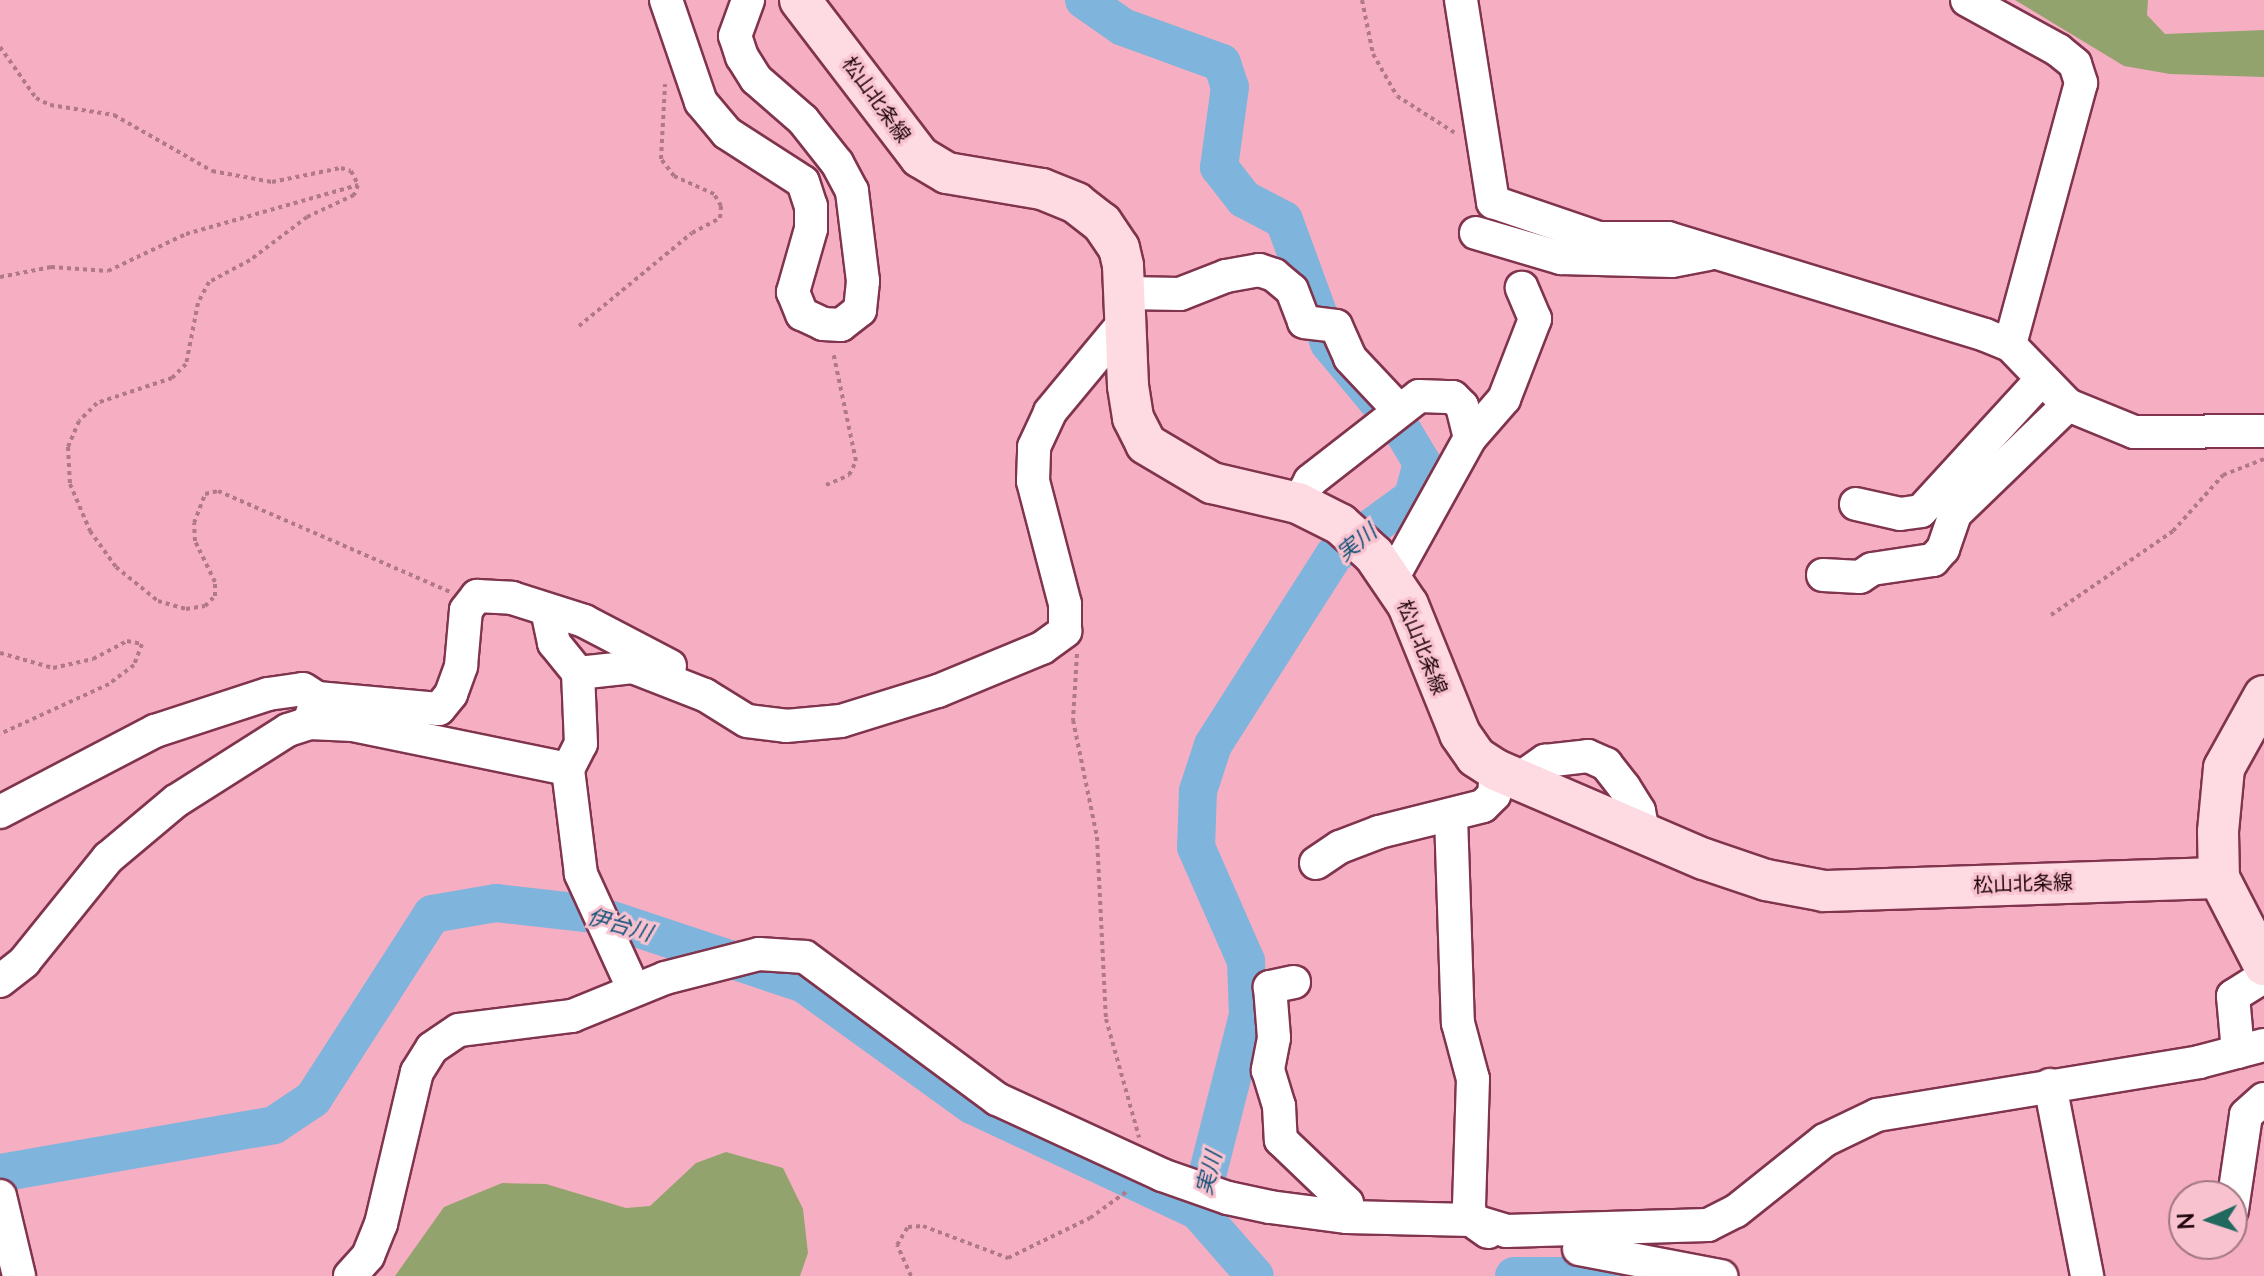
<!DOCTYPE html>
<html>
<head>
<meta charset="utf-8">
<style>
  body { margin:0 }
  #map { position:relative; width:2264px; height:1276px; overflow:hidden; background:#f6afc2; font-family:Lato,"Noto Sans JP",sans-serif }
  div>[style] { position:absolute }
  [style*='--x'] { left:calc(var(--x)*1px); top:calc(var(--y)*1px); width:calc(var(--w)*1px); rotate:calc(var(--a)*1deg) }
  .green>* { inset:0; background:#93a36e }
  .river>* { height:38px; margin:-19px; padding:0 19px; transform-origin:19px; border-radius:19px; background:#7fb4dc }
  .path>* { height:4px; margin-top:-2px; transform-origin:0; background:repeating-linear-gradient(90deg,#b17888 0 4px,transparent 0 8px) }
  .roads { filter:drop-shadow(2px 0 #80344d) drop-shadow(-2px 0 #80344d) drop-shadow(0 2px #80344d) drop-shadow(0 -2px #80344d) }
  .minor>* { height:32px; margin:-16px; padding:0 16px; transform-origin:16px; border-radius:16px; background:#fff }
  .major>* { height:40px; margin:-20px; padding:0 20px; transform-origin:20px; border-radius:20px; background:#fedbe3 }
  span { translate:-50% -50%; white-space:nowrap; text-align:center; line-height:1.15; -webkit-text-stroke:6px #f8c2cf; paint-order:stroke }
  .street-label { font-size:20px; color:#1f030c }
  .water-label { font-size:22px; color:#155279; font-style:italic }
  .north { position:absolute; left:2168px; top:1180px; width:80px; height:80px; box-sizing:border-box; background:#f8c2cf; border:2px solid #a17681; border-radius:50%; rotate:267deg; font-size:22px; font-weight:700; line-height:32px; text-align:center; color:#1f030c }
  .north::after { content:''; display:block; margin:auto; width:28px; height:36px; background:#21695f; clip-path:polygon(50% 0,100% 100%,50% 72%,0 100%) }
</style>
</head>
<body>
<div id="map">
  <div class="green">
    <div style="clip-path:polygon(2015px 0,2148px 0,2147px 15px,2165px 34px,2264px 30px,2264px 77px,2170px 74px,2124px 66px)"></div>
    <div style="clip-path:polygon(726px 1152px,783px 1168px,803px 1209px,808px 1253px,800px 1276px,395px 1276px,444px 1207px,502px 1183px,546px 1184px,626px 1208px,650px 1206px,696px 1163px)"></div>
  </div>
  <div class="river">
    <div style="--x:1084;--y:0;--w:47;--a:34.7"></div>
    <div style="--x:1123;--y:27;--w:105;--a:20"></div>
    <div style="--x:1222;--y:63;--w:25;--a:72"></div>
    <div style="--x:1230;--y:87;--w:81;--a:97.8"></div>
    <div style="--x:1219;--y:167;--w:41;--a:52"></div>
    <div style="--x:1244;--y:199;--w:45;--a:27.7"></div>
    <div style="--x:1284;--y:220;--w:131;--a:69.9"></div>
    <div style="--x:1329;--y:343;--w:117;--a:50.2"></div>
    <div style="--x:1404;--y:433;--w:35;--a:59"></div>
    <div style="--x:1422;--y:463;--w:35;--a:105"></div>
    <div style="--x:1413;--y:497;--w:98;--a:143.7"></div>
    <div style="--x:1334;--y:555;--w:225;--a:122.5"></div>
    <div style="--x:1213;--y:745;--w:48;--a:108.1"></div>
    <div style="--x:1198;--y:791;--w:56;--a:92"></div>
    <div style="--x:1196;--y:847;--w:124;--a:66.3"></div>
    <div style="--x:1246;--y:961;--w:54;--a:87.9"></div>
    <div style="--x:1248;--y:1015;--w:202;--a:104.3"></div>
    <div style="--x:0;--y:1173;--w:278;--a:-9.9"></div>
    <div style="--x:274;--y:1125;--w:47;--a:-33.7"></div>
    <div style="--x:313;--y:1099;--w:220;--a:-57.2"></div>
    <div style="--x:432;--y:914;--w:65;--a:-9.8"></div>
    <div style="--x:496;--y:903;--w:99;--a:6.4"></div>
    <div style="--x:594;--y:914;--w:221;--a:18.4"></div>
    <div style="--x:804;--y:984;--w:207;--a:35.8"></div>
    <div style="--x:972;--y:1105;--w:250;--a:25.1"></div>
    <div style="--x:1198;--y:1211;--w:86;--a:48.8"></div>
    <div style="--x:1514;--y:1276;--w:124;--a:0"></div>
  </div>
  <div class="path">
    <div style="--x:1362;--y:0;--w:55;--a:78.5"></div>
    <div style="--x:1373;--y:54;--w:48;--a:60.3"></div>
    <div style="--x:1397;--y:96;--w:69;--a:32.5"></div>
    <div style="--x:0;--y:47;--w:62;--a:54.8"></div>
    <div style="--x:36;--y:98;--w:16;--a:27"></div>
    <div style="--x:50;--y:105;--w:65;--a:8.9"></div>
    <div style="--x:114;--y:115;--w:113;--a:29.7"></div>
    <div style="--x:212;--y:171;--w:61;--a:10.4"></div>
    <div style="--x:272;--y:182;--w:70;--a:-11.5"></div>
    <div style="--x:341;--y:168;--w:10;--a:17"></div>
    <div style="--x:351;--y:171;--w:16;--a:63"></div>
    <div style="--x:358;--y:185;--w:11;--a:112"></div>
    <div style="--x:354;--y:195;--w:52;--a:154.9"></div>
    <div style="--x:307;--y:217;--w:71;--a:143"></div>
    <div style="--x:250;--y:260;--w:47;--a:151.8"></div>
    <div style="--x:209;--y:282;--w:24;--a:118"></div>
    <div style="--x:198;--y:303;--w:62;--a:101.1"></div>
    <div style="--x:186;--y:364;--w:20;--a:135"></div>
    <div style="--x:172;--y:378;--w:79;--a:161.6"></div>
    <div style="--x:97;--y:403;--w:25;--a:135"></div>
    <div style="--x:79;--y:421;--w:28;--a:113"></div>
    <div style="--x:68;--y:447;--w:37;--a:87"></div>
    <div style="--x:70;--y:484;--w:51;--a:66.9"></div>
    <div style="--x:90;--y:531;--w:44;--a:54.2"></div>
    <div style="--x:116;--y:567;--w:54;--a:39"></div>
    <div style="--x:158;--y:601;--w:29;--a:16"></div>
    <div style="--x:186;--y:609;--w:19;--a:-9"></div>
    <div style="--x:205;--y:606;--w:14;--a:-45"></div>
    <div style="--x:215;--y:596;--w:14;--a:-90"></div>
    <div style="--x:215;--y:582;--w:46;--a:-116"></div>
    <div style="--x:195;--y:541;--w:18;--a:-93"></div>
    <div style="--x:194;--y:523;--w:31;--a:-69"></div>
    <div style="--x:205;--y:494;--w:13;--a:-13"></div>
    <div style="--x:218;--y:491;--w:253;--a:23.5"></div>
    <div style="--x:0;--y:277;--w:52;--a:-11.1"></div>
    <div style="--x:51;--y:267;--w:57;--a:4"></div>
    <div style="--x:108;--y:271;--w:86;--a:-25.4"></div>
    <div style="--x:186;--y:234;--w:179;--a:-15.9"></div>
    <div style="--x:579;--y:326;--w:146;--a:-39.5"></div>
    <div style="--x:692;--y:233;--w:32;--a:-28"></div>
    <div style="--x:720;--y:218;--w:12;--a:-85"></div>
    <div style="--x:721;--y:206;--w:14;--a:-120"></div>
    <div style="--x:714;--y:194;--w:44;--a:-155.8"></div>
    <div style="--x:674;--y:176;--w:21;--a:-127"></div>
    <div style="--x:661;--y:159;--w:75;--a:-86.9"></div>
    <div style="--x:826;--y:485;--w:25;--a:-23"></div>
    <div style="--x:849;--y:475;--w:16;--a:-63"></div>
    <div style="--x:856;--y:461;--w:111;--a:-101.9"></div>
    <div style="--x:2051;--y:615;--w:148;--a:-34.5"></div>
    <div style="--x:2173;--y:531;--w:75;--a:-48.2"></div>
    <div style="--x:2223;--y:475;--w:44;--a:-21.3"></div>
    <div style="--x:0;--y:653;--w:55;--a:15.8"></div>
    <div style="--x:53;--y:668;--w:41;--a:-12.7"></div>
    <div style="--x:93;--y:659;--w:38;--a:-28"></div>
    <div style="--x:127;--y:641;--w:15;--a:11"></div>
    <div style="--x:142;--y:644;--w:22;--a:111"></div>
    <div style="--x:134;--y:665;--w:31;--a:143"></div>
    <div style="--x:109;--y:684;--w:120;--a:155.4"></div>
    <div style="--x:1077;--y:654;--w:66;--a:93.5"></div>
    <div style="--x:1073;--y:720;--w:119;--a:78.4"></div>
    <div style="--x:1097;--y:837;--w:182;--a:87.2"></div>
    <div style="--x:1106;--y:1019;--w:123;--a:74.4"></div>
    <div style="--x:911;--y:1276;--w:34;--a:-114"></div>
    <div style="--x:897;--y:1245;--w:21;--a:-59"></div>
    <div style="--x:908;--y:1227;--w:15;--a:-4"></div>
    <div style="--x:923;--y:1226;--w:91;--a:20.6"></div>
    <div style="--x:1008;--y:1258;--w:91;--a:-26"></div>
    <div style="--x:1090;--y:1218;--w:48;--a:-35.7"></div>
  </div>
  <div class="roads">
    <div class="minor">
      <div style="--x:666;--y:0;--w:108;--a:71.1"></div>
      <div style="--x:701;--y:102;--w:40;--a:50"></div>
      <div style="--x:727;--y:133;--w:90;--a:32.8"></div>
      <div style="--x:803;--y:182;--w:25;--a:72"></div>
      <div style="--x:811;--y:206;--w:23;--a:90"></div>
      <div style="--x:811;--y:229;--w:66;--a:105.9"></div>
      <div style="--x:793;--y:292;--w:24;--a:68"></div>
      <div style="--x:802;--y:314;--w:23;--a:25"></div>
      <div style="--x:823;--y:324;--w:18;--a:3"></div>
      <div style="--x:841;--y:325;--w:24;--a:-38"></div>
      <div style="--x:860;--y:310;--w:29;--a:-84"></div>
      <div style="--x:863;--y:281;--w:91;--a:-97"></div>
      <div style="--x:852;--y:191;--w:32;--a:-118"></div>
      <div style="--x:837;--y:163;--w:55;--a:-128.3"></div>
      <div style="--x:803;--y:120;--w:62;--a:-138.9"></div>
      <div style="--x:756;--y:79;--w:26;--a:-122"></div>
      <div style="--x:742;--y:57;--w:22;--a:-108"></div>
      <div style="--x:735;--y:36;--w:38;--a:-70"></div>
      <div style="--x:1461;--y:0;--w:205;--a:81"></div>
      <div style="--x:1493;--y:202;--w:112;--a:18.8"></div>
      <div style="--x:1599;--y:238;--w:69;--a:0"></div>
      <div style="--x:1668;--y:238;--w:332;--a:17"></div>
      <div style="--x:1985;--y:335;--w:27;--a:22"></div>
      <div style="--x:2010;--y:345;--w:83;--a:46"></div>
      <div style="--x:2068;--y:405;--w:71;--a:22.2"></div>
      <div style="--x:2134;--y:432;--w:130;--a:-0.4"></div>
      <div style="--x:1967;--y:0;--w:104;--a:28.8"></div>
      <div style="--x:2058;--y:50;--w:22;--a:39"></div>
      <div style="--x:2075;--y:64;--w:20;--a:72"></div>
      <div style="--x:2081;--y:83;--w:271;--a:105.2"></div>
      <div style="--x:1476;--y:233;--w:89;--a:16.4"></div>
      <div style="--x:1561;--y:258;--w:111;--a:1.5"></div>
      <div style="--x:1672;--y:261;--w:37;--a:-11"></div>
      <div style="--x:1126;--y:293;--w:54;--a:1.1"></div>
      <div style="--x:1180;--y:294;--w:49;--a:-21.4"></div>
      <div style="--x:1226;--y:276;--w:34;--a:-10"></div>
      <div style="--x:1259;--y:270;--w:16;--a:18"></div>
      <div style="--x:1274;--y:275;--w:23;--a:40"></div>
      <div style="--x:1292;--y:290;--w:34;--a:69"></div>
      <div style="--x:1304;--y:322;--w:32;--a:7"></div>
      <div style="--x:1336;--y:326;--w:35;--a:66"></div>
      <div style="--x:1350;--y:358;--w:71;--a:46.7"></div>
      <div style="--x:1470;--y:438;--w:52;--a:-48.9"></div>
      <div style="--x:1504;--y:399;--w:86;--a:-68.8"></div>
      <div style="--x:1535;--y:319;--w:34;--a:-113"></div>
      <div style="--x:1298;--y:503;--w:25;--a:-61"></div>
      <div style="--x:1310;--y:481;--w:138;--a:-37.9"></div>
      <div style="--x:1419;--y:396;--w:34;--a:2"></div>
      <div style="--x:1453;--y:397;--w:13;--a:45"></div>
      <div style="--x:1462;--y:406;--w:33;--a:76"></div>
      <div style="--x:1470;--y:438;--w:159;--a:119"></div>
      <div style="--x:1856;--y:504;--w:45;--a:12.8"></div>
      <div style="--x:1900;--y:514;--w:21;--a:-8"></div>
      <div style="--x:1921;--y:511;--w:176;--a:-47.5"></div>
      <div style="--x:1823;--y:575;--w:37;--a:3"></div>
      <div style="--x:1860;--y:577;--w:14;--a:-34"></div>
      <div style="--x:1872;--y:569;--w:62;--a:-8.4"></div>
      <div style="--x:1933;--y:560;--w:15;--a:-48"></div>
      <div style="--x:1943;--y:549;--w:37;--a:-71"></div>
      <div style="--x:1955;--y:514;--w:157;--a:-44"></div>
      <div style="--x:547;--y:610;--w:34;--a:78"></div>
      <div style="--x:554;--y:643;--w:38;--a:51"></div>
      <div style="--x:309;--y:723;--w:26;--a:-72"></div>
      <div style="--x:317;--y:698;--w:122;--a:5.2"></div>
      <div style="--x:439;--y:709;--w:19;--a:-51"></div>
      <div style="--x:451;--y:694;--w:30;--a:-70"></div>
      <div style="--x:461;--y:666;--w:56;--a:-84.9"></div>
      <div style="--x:466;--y:610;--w:18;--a:-52"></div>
      <div style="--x:477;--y:596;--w:35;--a:3"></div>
      <div style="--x:512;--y:598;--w:76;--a:17.7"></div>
      <div style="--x:584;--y:621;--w:97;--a:27.6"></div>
      <div style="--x:1519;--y:779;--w:32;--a:-35"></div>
      <div style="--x:1545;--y:761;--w:43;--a:-6.6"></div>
      <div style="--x:1588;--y:756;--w:20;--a:24"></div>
      <div style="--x:1606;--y:764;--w:29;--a:52"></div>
      <div style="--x:1624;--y:787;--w:28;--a:58"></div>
      <div style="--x:1639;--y:811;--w:21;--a:79"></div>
      <div style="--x:0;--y:812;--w:175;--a:-27.6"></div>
      <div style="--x:155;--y:731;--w:119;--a:-18.1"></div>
      <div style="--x:268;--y:694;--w:35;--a:-8"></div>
      <div style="--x:303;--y:689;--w:17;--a:33"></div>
      <div style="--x:1451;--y:816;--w:207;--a:88.1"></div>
      <div style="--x:1458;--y:1023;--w:58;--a:75"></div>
      <div style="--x:1473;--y:1079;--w:127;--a:91.8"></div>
      <div style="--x:1469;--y:1206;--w:14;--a:82"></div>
      <div style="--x:1471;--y:1220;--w:21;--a:35"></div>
      <div style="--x:1316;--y:863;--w:29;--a:-34"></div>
      <div style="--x:1340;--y:847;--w:42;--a:-21"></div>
      <div style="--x:1379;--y:832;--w:107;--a:-14"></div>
      <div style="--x:1483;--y:806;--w:16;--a:-45"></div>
      <div style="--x:1494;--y:795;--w:25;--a:-85"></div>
      <div style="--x:0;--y:981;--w:31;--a:-38"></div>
      <div style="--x:24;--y:962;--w:134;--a:-51.1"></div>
      <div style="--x:108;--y:858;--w:89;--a:-40"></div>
      <div style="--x:176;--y:801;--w:133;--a:-32.4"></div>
      <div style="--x:288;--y:730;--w:22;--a:-18"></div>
      <div style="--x:309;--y:723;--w:44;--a:2.6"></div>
      <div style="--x:353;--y:725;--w:219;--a:11.6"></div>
      <div style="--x:1294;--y:982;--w:25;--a:168"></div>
      <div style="--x:1270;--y:987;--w:51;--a:85.5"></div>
      <div style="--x:1274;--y:1038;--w:33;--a:101"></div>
      <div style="--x:1268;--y:1070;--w:38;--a:73"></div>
      <div style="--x:1279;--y:1106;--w:34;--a:87"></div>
      <div style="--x:1281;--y:1140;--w:91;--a:43.7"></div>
      <div style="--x:1347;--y:1203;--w:14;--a:90"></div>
      <div style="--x:634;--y:990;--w:128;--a:-114.6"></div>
      <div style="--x:581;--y:874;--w:106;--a:-97.1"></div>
      <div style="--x:568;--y:769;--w:28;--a:-63"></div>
      <div style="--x:581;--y:744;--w:71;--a:-92.4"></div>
      <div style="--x:578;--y:673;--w:55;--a:-6.2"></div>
      <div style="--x:633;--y:667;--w:77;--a:21.3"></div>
      <div style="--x:705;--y:695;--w:49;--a:31.8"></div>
      <div style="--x:747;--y:721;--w:39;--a:7"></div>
      <div style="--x:786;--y:726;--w:55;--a:-5.2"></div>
      <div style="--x:841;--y:721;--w:102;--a:-17.2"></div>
      <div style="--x:938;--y:691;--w:113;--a:-22.5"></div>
      <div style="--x:1042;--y:648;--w:29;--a:-36"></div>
      <div style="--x:1065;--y:631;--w:27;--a:-90"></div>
      <div style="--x:1065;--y:604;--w:127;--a:-104.6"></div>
      <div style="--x:1033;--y:481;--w:34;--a:-88"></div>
      <div style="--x:1034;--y:447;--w:38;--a:-65"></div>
      <div style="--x:1050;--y:412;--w:122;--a:-50.3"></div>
      <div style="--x:2238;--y:1052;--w:56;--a:-95.1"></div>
      <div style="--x:2233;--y:996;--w:36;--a:-32"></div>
      <div style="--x:2050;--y:1085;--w:195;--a:79"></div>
      <div style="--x:0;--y:1196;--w:82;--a:76.6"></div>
      <div style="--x:2232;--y:1210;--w:96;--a:-81.6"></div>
      <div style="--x:2246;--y:1115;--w:24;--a:-42"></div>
      <div style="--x:1579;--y:1249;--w:145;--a:10.8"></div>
      <div style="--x:350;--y:1276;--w:27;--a:-48"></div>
      <div style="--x:368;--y:1256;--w:35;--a:-68"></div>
      <div style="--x:381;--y:1224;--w:156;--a:-76.7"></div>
      <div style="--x:417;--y:1072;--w:28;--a:-58"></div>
      <div style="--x:432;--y:1048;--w:32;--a:-34"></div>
      <div style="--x:459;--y:1030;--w:114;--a:-7.1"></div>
      <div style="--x:572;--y:1016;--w:100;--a:-22.2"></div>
      <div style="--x:665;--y:978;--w:97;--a:-14.3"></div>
      <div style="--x:759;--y:954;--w:46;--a:3.7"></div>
      <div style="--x:805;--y:957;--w:239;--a:36.5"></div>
      <div style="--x:997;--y:1099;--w:182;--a:24.7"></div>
      <div style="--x:1162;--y:1175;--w:70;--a:19.2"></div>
      <div style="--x:1228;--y:1198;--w:43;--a:12.1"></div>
      <div style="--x:1270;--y:1207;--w:78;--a:7.4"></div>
      <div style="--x:1347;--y:1217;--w:124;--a:1.4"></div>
      <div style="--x:1471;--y:1220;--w:37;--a:17"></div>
      <div style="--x:1506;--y:1231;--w:202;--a:-1.7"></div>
      <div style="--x:1708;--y:1225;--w:31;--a:-27"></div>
      <div style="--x:1736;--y:1211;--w:114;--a:-38.6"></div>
      <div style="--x:1825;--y:1140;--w:58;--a:-25.7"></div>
      <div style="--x:1877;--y:1115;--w:326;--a:-9.3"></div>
      <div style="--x:2199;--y:1062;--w:67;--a:-14.7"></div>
    </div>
    <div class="major">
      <div style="--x:800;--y:0;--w:198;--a:52.6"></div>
      <div style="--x:920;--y:157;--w:31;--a:31"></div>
      <div style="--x:947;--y:173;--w:96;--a:9.6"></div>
      <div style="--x:1042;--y:189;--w:37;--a:22"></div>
      <div style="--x:1076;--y:203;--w:33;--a:38"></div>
      <div style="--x:1102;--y:223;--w:30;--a:56"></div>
      <div style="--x:1119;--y:248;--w:18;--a:77"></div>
      <div style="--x:1123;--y:266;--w:120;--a:87.6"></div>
      <div style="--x:1128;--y:386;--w:32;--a:81"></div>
      <div style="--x:1133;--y:418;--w:29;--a:63"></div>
      <div style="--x:1146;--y:444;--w:77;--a:30.6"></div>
      <div style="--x:1212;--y:483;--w:88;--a:13.1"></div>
      <div style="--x:1298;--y:503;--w:47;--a:26.6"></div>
      <div style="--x:1340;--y:524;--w:46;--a:42.4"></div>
      <div style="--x:1374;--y:555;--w:60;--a:55.8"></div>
      <div style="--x:1408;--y:605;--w:139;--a:68"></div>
      <div style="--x:1460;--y:734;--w:28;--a:55"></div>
      <div style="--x:1476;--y:757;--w:24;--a:33"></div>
      <div style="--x:1496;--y:770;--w:226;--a:23.2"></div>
      <div style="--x:1704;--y:859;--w:65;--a:18.7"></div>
      <div style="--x:1766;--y:880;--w:59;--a:10.7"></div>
      <div style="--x:1824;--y:891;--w:395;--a:-1.9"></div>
      <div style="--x:2264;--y:696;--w:82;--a:119.1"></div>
      <div style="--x:2224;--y:768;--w:64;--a:95.4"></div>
      <div style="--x:2218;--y:832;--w:46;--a:88.8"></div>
      <div style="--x:2219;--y:878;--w:98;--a:62.7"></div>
    </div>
  </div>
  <div class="street-label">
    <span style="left:877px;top:99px;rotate:54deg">松山北条線</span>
    <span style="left:1423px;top:647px;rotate:68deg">松山北条線</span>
    <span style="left:2023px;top:883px;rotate:-2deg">松山北条線</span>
  </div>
  <div class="water-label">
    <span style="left:1356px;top:542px;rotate:-39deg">実川</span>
    <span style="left:620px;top:924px;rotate:16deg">伊台川</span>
    <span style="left:1208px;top:1173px;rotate:-76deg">実川</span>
  </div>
  <div class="north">N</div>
</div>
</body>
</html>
